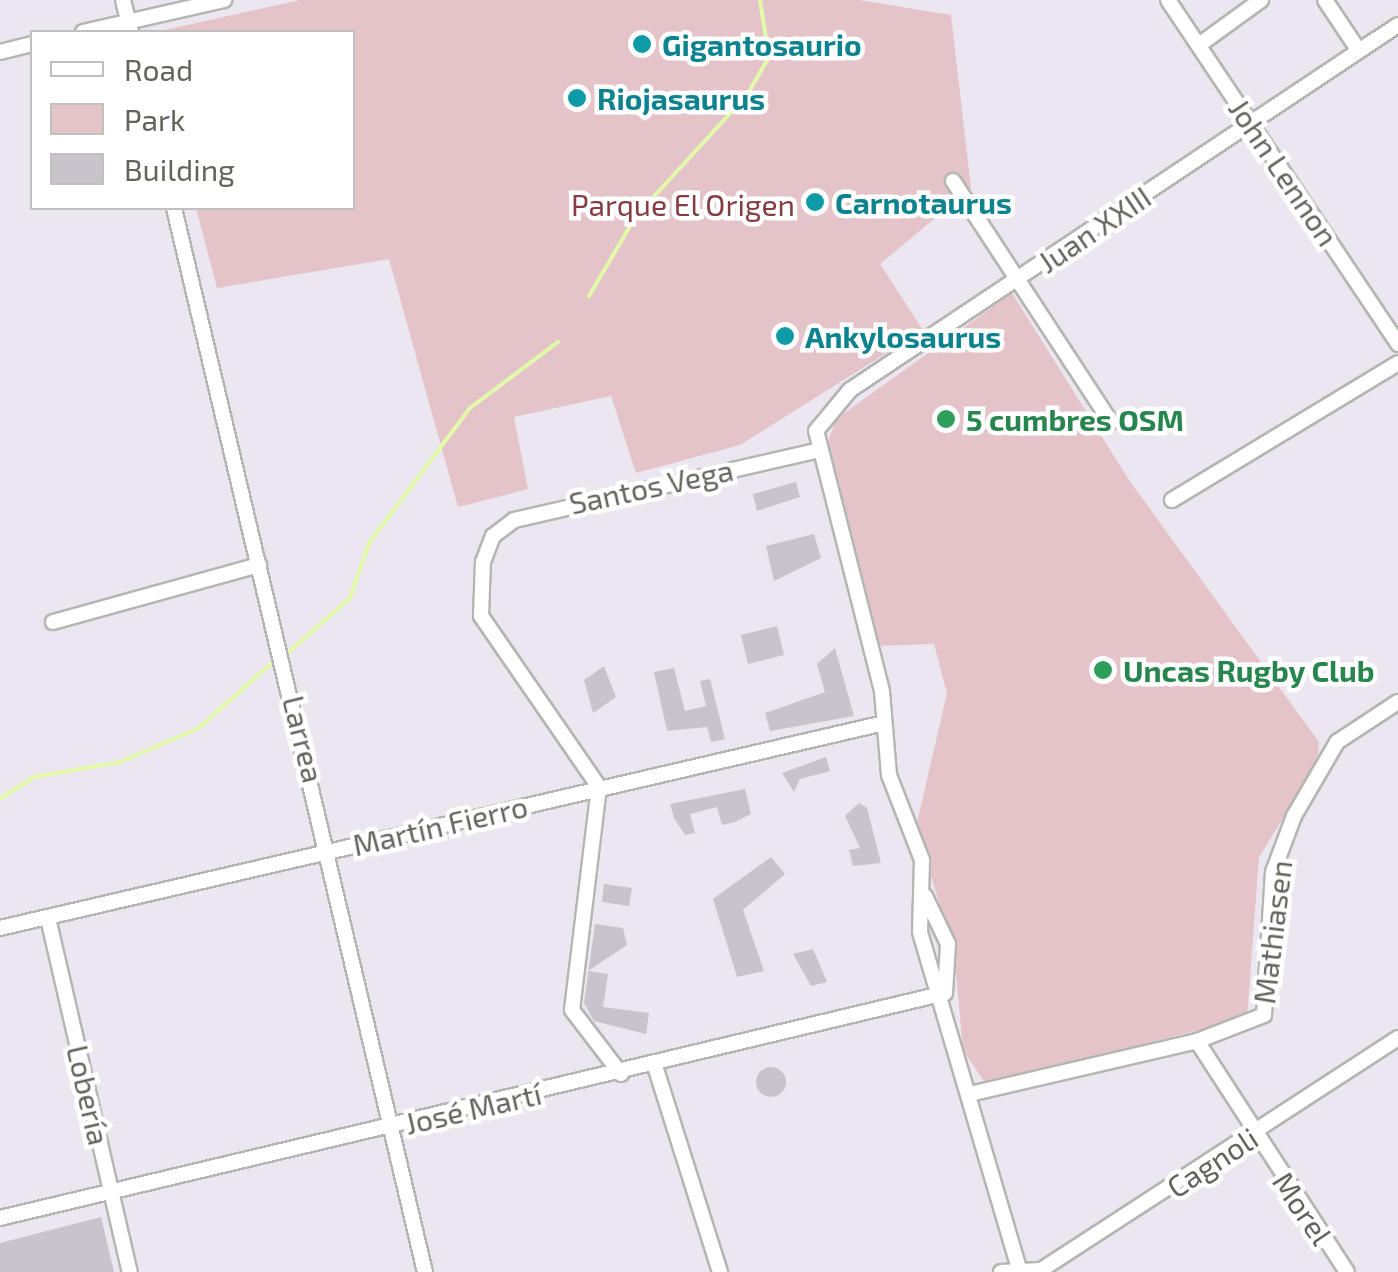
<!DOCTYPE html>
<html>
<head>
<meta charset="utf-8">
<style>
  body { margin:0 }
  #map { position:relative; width:1398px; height:1272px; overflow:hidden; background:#ebe6ef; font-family:"Exo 2",sans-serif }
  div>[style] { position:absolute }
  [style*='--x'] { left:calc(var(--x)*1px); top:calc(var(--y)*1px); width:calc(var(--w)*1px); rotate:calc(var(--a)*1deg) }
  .green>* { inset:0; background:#e4c4c9 }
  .stream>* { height:4px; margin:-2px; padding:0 2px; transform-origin:2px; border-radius:2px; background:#e3faab }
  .building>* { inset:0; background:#c9c4cc }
  .round { border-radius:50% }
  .roads { filter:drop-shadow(2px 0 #b4b7b1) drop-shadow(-2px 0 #b4b7b1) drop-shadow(0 2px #b4b7b1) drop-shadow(0 -2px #b4b7b1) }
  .minor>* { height:14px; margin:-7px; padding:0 7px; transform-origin:7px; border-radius:7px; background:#fff }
  .dots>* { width:28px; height:28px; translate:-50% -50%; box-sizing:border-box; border:5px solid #fff; border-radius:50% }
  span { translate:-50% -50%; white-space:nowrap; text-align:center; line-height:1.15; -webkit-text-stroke:9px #fff; paint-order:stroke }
  .culture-label { font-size:30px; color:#0d838f; font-weight:700 }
  .left { translate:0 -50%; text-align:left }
  .street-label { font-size:30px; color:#62655d }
  .park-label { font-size:30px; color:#863c43 }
  .leisure-label { font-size:30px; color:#27864d; font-weight:700 }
  .legend { position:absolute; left:30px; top:30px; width:325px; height:180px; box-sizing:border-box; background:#fff; border:2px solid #c0c1be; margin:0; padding:12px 18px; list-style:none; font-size:30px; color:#62655d }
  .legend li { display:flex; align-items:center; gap:20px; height:50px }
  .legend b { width:50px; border:2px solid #c0c1be }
</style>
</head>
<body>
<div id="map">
  <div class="green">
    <div style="clip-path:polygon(300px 0,859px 0,951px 15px,971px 188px,880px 264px,923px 330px,740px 445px,636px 473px,611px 396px,514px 417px,528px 489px,458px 507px,389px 259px,217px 288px,196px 208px,352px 208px,352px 32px,156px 32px)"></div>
    <div style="clip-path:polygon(1012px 293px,1129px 480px,1319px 742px,1317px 764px,1259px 857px,1247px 1018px,986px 1084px,963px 1050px,954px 951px,916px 827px,947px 693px,934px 644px,876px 646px,824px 453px,836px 419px)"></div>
  </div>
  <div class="stream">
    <div style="--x:589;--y:296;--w:93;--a:-59.6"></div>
    <div style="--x:636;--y:216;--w:164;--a:-47.5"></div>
    <div style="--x:747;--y:95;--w:44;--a:-59.9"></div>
    <div style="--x:769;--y:57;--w:58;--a:-99"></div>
    <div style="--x:283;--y:657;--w:89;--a:-41.4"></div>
    <div style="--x:350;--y:598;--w:58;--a:-70.9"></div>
    <div style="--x:369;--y:543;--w:169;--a:-53.2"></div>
    <div style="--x:470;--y:408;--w:110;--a:-36.9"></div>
    <div style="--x:0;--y:799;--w:40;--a:-32.9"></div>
    <div style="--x:34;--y:777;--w:87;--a:-9.9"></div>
    <div style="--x:120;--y:762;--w:86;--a:-23.3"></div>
    <div style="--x:199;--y:728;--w:101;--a:-41.8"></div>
  </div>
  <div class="building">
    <div style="clip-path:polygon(796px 482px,800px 497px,757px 511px,753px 494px)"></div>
    <div style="clip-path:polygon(814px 534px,821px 558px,774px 581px,766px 546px)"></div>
    <div style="clip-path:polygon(777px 626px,784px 655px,748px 664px,741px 635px)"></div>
    <div style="clip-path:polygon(835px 648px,854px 716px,770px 731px,765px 713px,825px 692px,817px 664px)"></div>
    <div style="clip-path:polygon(604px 666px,616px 697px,593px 713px,584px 680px)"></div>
    <div style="clip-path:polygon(674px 668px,685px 711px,706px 706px,700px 681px,710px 679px,725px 739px,711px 742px,707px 727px,667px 731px,654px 672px)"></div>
    <div style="clip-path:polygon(826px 757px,830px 771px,800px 779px,794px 792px,782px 773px)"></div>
    <div style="clip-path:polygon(745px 789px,751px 814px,735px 822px,722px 825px,717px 807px,690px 814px,695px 833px,685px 835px,674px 818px,670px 804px)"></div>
    <div style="clip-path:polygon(859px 803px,867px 808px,881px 863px,853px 866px,849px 850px,860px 848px,845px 816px)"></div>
    <div style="clip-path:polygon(771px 857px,785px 874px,743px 910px,764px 971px,737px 977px,713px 899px)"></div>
    <div style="clip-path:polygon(604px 884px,632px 888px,629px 906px,602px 902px)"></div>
    <div style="clip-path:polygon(595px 924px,623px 928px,627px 945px,588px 971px,608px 974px,603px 1007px,649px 1013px,646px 1034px,594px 1021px,584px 1003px)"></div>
    <div style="clip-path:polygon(813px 949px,827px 982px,811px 986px,793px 954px)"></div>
    <div class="round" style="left:756px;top:1067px;width:30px;height:30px"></div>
    <div style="clip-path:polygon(101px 1217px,114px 1272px,0 1272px,0 1243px)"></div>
  </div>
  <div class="roads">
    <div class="minor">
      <div style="--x:123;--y:0;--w:33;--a:76"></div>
      <div style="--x:1168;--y:0;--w:414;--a:56.2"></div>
      <div style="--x:1325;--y:0;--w:61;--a:56.3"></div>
      <div style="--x:83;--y:32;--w:145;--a:-12.8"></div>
      <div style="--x:1199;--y:45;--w:77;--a:-36"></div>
      <div style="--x:0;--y:52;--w:33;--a:-14"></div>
      <div style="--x:953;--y:181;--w:288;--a:56.8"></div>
      <div style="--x:174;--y:208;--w:1093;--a:76.73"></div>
      <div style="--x:1172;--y:500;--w:264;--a:-31.2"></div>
      <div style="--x:53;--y:622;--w:214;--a:-15.5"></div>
      <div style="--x:925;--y:896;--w:53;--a:64.4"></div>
      <div style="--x:948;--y:944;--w:49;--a:93.5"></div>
      <div style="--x:48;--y:918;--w:363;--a:77"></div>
      <div style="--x:0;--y:928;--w:903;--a:-13.05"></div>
      <div style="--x:1197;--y:1041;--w:275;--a:57"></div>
      <div style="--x:655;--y:1066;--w:216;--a:72.5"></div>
      <div style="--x:621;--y:1074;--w:81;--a:-127.4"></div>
      <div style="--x:572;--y:1010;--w:225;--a:-83.1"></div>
      <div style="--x:599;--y:787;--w:208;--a:-124.6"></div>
      <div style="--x:481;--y:616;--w:54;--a:-87.9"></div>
      <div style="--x:483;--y:562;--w:28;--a:-69"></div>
      <div style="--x:493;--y:536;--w:26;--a:-37"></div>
      <div style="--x:514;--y:520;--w:309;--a:-12.9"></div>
      <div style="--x:974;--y:1093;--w:229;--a:-13.1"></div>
      <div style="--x:1197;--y:1041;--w:72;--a:-21.2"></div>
      <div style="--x:1264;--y:1015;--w:143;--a:-86.4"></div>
      <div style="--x:1273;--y:872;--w:60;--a:-69.4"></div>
      <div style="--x:1294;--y:816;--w:86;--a:-59.8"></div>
      <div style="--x:1337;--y:742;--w:73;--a:-33.3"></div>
      <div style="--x:0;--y:1218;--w:971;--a:-13.39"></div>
      <div style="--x:1001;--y:1272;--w:40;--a:-2.9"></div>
      <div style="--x:1041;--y:1270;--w:426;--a:-33"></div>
      <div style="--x:1020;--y:1272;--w:354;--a:-106.4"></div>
      <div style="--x:920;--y:932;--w:72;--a:-88.4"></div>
      <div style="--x:922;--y:860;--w:91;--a:-111.2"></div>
      <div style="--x:889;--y:775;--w:84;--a:-94.8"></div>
      <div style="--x:882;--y:691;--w:268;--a:-104.2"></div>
      <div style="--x:816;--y:431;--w:53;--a:-50.3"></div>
      <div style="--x:850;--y:390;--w:658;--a:-33.67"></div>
    </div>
  </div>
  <div class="dots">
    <div style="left:642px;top:44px;background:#0f9aa8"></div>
    <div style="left:577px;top:98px;background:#0f9aa8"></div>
    <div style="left:815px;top:202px;background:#0f9aa8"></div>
    <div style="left:785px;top:336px;background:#0f9aa8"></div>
    <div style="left:946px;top:419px;background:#2e9e5b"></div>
    <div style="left:1103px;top:670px;background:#2e9e5b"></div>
  </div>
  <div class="culture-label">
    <span class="left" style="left:662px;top:44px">Gigantosaurio</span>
    <span class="left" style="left:597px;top:98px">Riojasaurus</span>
    <span class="left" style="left:835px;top:202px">Carnotaurus</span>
    <span class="left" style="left:805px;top:336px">Ankylosaurus</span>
  </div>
  <div class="street-label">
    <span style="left:1284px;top:172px;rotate:56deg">John Lennon</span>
    <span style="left:1094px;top:229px;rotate:-34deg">Juan XXIII</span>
    <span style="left:651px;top:486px;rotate:-12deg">Santos Vega</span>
    <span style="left:304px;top:739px;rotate:76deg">Larrea</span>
    <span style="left:440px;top:825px;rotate:-13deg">Martín Fierro</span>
    <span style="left:1272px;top:932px;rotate:-83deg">Mathiasen</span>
    <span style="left:89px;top:1095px;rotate:77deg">Lobería</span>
    <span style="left:473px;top:1108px;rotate:-13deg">José Martí</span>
    <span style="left:1212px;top:1162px;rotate:-33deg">Cagnoli</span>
    <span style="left:1303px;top:1208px;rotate:56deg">Morel</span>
  </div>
  <div class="park-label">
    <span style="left:683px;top:204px">Parque El Origen</span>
  </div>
  <div class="leisure-label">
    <span class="left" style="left:966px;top:419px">5 cumbres OSM</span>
    <span class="left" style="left:1123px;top:670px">Uncas Rugby Club</span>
  </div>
  <ul class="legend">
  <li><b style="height:12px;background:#fff"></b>Road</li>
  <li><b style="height:28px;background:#e4c4c9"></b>Park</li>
  <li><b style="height:28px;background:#c9c4cc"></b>Building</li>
  </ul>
</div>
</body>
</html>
